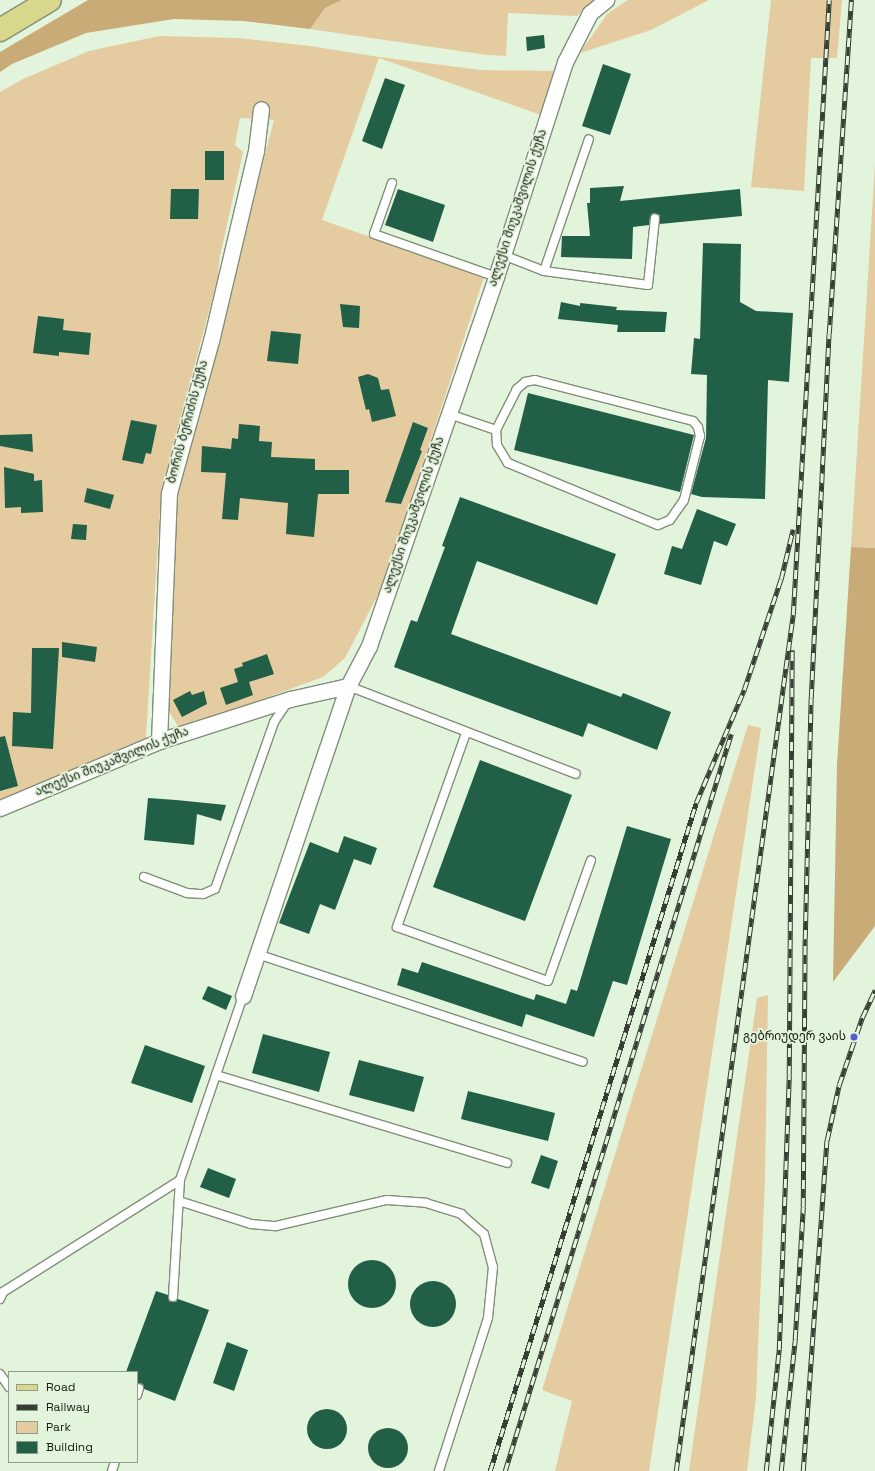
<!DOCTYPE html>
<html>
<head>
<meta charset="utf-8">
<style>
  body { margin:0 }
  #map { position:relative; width:875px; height:1471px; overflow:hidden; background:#e3f4dc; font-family:"Space Grotesk","Noto Sans Georgian",sans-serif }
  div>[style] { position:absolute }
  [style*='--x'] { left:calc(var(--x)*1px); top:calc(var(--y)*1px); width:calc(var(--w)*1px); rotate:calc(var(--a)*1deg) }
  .green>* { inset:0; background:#e5cba0 }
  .forest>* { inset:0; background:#c9ab78 }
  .building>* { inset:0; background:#215f46 }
  .round { border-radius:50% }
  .roads { filter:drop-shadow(1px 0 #808f79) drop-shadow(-1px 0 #808f79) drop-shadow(0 1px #808f79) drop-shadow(0 -1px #808f79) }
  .service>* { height:8px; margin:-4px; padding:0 4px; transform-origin:4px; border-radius:4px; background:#fff }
  .minor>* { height:15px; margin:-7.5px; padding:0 7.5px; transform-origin:7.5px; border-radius:7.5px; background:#fff }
  .primary>* { height:22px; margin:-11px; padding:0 11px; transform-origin:11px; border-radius:11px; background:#d8d78c }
  .rail>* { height:4.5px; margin-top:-2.25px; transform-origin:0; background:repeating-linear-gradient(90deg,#e3f4dc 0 9px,#363d32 0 18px); box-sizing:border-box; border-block:1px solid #363d32 }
  .dots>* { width:11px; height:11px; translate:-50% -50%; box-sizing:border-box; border:2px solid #e3f4dc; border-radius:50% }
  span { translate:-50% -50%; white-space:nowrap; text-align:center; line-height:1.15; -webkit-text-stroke:4px #e3f4dc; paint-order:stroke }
  .street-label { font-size:12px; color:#151a12 }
  .poi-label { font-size:12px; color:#151a12 }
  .right { translate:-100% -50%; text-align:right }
  .legend { position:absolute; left:8px; top:1371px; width:130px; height:92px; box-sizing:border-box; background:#e3f4dc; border:1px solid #919d8b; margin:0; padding:5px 7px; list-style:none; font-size:12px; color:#151a12 }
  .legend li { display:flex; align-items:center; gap:8px; height:20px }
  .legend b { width:20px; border:1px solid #919d8b }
</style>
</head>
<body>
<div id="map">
  <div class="green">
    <div style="clip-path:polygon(342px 0,593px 0,577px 16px,508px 13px,506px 56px,487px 55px,310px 29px,325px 8px)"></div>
    <div style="clip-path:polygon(628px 0,709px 0,651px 30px,580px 53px,607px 14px)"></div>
    <div style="clip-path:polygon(771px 0,842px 0,837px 58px,811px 58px,804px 191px,751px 187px)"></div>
    <div style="clip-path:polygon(159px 36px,238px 38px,310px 46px,379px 57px,481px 70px,554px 71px,541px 115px,379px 58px,322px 220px,484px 277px,384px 583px,345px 658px,323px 677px,195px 724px,179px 728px,165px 704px,174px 497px,274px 120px,240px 118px,235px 145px,243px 152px,219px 261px,218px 277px,161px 492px,146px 738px,0 800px,0 92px,23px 79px,89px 51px)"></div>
    <div style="clip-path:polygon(875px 164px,875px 548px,851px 547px)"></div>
    <div style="clip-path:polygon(748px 725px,761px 728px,649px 1471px,555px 1471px,572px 1401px,542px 1390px)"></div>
    <div style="clip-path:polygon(768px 995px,765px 1178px,756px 1398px,747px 1471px,689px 1471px,757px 998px)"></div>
  </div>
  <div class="forest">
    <div style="clip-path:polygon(88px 0,342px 0,325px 8px,310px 29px,243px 21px,174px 19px,86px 33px,12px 64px,0 72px,0 52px)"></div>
    <div style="clip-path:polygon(851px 547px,875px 548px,875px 926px,833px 982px,837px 765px)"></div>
  </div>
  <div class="building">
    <div style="clip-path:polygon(544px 35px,545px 48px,527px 51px,526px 37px)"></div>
    <div style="clip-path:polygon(603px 64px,631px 74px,610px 135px,582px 126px)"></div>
    <div style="clip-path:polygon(385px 78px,405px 85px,382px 149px,362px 141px)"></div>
    <div style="clip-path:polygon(205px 151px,224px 151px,224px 180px,205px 180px)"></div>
    <div style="clip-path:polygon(624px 186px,620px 201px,740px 189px,742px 216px,660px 224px,660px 215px,653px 213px,650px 217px,649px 225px,633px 227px,632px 259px,561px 257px,562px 236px,590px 236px,587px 203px,590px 203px,590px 188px)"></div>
    <div style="clip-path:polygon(171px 189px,199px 189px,198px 219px,170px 219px)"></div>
    <div style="clip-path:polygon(398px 189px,445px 205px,433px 242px,385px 225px)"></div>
    <div style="clip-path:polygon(703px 243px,741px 244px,740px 302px,756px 311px,793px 313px,789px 382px,768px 380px,765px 499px,702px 497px,691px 494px,706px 438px,707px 375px,691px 374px,694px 338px,700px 339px)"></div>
    <div style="clip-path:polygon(561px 302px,580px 306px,580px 303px,617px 307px,616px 310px,667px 312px,665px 332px,617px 332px,618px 325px,558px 319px)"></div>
    <div style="clip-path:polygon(340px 304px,360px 306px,359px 328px,343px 327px)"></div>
    <div style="clip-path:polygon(38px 316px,64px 319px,63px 330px,91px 333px,89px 355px,59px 352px,59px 356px,33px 353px)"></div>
    <div style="clip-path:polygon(271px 331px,301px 334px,298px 364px,267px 361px)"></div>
    <div style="clip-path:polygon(368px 374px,378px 378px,381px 390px,389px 389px,396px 416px,372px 422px,369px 409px,366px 410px,358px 377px)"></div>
    <div style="clip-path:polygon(528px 393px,694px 435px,680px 492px,514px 450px)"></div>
    <div style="clip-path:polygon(131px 420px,157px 425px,151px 454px,146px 453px,143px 464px,122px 460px)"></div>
    <div style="clip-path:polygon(413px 422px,428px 428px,420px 450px,422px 451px,401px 504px,385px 502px)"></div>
    <div style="clip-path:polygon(239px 424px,260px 426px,259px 441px,272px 442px,271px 457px,315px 459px,315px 470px,349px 470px,349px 494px,318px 494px,314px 537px,286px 534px,288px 503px,240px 498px,238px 520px,222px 519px,226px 473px,201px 472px,202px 446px,231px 449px,232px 438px,238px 439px)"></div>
    <div style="clip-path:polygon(32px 434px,33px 452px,0 446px,0 435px)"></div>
    <div style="clip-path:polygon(4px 467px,34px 474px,34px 481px,42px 480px,43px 512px,21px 513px,21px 507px,5px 508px)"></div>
    <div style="clip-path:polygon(87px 488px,114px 495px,110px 509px,84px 502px)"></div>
    <div style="clip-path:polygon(460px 497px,616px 554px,597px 605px,477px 561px,451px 634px,621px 697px,623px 693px,671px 712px,657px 750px,588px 723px,583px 737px,394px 667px,411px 620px,417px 622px,445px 547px,442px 546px)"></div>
    <div style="clip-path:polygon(697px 509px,736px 524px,727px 546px,714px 541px,701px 585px,664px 574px,672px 546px,682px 549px)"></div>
    <div style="clip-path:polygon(73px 524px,87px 525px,86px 540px,71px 539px)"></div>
    <div style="clip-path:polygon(62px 642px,97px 647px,95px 662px,62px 657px)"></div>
    <div style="clip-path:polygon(32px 648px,59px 648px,53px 749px,12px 746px,13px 712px,31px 713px)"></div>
    <div style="clip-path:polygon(267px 654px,274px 674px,249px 682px,253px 695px,226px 705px,220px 688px,238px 682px,234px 669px,243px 666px,242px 663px)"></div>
    <div style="clip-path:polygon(190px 691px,192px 695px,204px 691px,207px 704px,182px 717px,173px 700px)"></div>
    <div style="clip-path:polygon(5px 736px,18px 786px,0 791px,0 737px)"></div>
    <div style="clip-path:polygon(480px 760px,572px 795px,525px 921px,433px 887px)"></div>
    <div style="clip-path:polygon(148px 798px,176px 800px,226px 805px,221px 821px,197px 814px,194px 845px,144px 840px)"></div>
    <div style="clip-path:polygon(627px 826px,671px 839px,627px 985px,613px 981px,594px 1037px,526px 1014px,522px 1027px,397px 985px,402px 968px,418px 973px,422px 962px,534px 1000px,536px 994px,566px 1004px,571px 989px,577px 991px)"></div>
    <div style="clip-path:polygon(344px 836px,377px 848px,371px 865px,354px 859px,335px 910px,320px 904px,309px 934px,279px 923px,310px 842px,338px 853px)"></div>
    <div style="clip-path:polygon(208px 986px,232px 996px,226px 1010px,202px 999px)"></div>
    <div style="clip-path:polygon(263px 1034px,330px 1052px,319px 1092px,252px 1073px)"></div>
    <div style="clip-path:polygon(145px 1045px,205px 1066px,192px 1103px,131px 1083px)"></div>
    <div style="clip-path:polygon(359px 1060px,424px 1077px,414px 1112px,349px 1095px)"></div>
    <div style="clip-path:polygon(468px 1091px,555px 1113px,548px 1141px,461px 1119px)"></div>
    <div style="clip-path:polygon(541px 1155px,558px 1161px,549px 1189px,531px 1183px)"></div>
    <div style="clip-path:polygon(208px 1168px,236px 1179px,229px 1198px,200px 1187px)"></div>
    <div class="round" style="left:348px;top:1260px;width:48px;height:48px"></div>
    <div class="round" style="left:410px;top:1281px;width:46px;height:46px"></div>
    <div style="clip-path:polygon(156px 1291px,168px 1295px,170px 1302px,175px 1302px,178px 1299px,209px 1310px,175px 1401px,144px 1389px,143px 1384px,137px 1383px,137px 1372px,126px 1372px)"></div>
    <div style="clip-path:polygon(227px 1342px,248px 1350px,234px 1391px,213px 1383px)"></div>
    <div class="round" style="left:307px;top:1409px;width:40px;height:40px"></div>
    <div class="round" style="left:368px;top:1428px;width:40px;height:40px"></div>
  </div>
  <div class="roads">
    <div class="service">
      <div style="--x:392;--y:183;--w:54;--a:109.4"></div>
      <div style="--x:374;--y:234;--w:129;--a:19.4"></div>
      <div style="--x:503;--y:255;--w:44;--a:21.3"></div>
      <div style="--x:544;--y:271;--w:105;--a:7.7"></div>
      <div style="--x:648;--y:285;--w:67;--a:-84"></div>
      <div style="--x:544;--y:271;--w:139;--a:-71.2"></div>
      <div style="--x:449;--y:414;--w:50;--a:18.8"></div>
      <div style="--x:496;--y:430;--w:15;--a:86"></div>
      <div style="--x:497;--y:445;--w:21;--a:59"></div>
      <div style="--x:508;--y:463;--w:162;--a:22.5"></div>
      <div style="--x:658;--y:525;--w:13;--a:-23"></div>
      <div style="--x:670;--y:520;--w:24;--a:-55"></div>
      <div style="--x:684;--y:500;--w:66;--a:-76"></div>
      <div style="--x:700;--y:436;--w:9;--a:-103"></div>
      <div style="--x:698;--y:427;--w:8;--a:-130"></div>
      <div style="--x:693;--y:421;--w:163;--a:-165.5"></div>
      <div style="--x:535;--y:380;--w:10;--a:169"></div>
      <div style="--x:525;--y:382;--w:11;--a:139"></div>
      <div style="--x:517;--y:389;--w:46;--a:117.1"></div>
      <div style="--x:348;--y:686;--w:244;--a:21.1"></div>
      <div style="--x:466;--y:733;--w:206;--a:109.6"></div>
      <div style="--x:397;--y:927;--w:160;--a:19.7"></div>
      <div style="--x:548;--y:981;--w:128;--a:-70.4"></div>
      <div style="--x:144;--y:877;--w:46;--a:20.4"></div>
      <div style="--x:187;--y:893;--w:16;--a:4"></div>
      <div style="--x:203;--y:894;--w:13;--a:-23"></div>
      <div style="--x:215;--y:889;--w:177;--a:-70.5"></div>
      <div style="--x:274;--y:722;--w:25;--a:-56"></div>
      <div style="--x:257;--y:954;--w:343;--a:18.3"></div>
      <div style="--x:216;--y:1075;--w:304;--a:16.8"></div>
      <div style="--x:179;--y:1201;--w:76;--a:17.7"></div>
      <div style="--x:251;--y:1224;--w:25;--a:5"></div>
      <div style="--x:276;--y:1226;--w:114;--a:-13.2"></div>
      <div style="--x:387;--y:1200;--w:39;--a:4"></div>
      <div style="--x:426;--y:1203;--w:37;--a:17"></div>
      <div style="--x:461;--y:1214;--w:30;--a:41"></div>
      <div style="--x:484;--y:1234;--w:34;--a:75"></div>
      <div style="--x:493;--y:1267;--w:51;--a:95.6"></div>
      <div style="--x:488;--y:1318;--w:161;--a:107.8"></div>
      <div style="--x:173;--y:1297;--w:117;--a:-86.6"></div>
      <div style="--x:0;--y:1299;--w:8;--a:-67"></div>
      <div style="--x:3;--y:1292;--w:209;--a:-32.3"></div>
      <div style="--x:180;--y:1180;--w:194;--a:-71.1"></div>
      <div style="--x:0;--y:1374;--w:16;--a:55"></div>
      <div style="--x:137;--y:1395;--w:7;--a:-74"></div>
      <div style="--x:112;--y:1471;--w:9;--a:-72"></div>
    </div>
    <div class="minor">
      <div style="--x:159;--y:741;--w:248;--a:-87.7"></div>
      <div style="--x:169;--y:493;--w:158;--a:-74.6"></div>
      <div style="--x:211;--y:341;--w:195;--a:-76.7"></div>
      <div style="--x:256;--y:151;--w:42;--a:-83.2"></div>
      <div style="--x:0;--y:808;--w:173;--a:-22.8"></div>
      <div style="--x:159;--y:741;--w:138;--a:-17.8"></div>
      <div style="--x:290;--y:699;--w:59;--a:-12.6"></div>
      <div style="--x:243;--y:996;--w:327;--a:-71.3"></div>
      <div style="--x:348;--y:686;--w:45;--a:-62.3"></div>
      <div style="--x:369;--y:646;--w:390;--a:-71"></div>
      <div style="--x:496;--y:277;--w:226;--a:-72.2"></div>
      <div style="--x:565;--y:62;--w:55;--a:-63"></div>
      <div style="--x:590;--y:13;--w:21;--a:-39"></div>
    </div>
    <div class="primary">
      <div style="--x:0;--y:30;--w:58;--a:-31"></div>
    </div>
  </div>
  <div class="rail">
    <div style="--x:490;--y:1471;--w:699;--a:-72.86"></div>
    <div style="--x:696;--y:803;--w:123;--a:-67"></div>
    <div style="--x:744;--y:690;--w:117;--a:-71.6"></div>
    <div style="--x:781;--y:579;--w:51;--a:-76.5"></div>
    <div style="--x:505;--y:1471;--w:771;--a:-72.95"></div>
    <div style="--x:676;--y:1471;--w:864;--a:-82.22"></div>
    <div style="--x:793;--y:615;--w:616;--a:-86.65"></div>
    <div style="--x:766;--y:1471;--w:122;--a:-83.9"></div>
    <div style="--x:779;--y:1350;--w:275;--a:-87.9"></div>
    <div style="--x:789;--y:1075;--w:425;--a:-89.6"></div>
    <div style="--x:781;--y:1471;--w:133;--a:-83.9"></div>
    <div style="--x:795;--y:1339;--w:132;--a:-86.5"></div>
    <div style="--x:803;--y:1207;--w:268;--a:-89.6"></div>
    <div style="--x:805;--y:939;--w:241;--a:-88.6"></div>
    <div style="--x:811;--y:698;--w:364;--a:-87.2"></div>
    <div style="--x:829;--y:334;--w:335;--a:-86.2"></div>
    <div style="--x:803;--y:1471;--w:332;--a:-85.9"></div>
    <div style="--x:827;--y:1140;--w:56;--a:-77.7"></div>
    <div style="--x:839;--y:1085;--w:71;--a:-71.1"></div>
    <div style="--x:862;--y:1018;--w:31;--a:-65"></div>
  </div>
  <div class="dots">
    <div style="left:854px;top:1037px;background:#4f5cd2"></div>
  </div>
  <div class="street-label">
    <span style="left:518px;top:208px;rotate:-72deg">ალექსი შიუკაშვილის ქუჩა</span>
    <span style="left:188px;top:422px;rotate:-75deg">ბორის ბერიძის ქუჩა</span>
    <span style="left:414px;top:515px;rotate:-71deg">ალექსი შიუკაშვილის ქუჩა</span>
    <span style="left:112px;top:762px;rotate:-22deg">ალექსი შიუკაშვილის ქუჩა</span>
  </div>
  <div class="poi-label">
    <span class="right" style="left:846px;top:1037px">გებრიუდერ ვაის</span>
  </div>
  <ul class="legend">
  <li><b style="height:5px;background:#d8d78c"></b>Road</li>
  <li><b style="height:5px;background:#363d32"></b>Railway</li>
  <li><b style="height:11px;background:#e5cba0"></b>Park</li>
  <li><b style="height:11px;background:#215f46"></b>Building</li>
  </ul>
</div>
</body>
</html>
